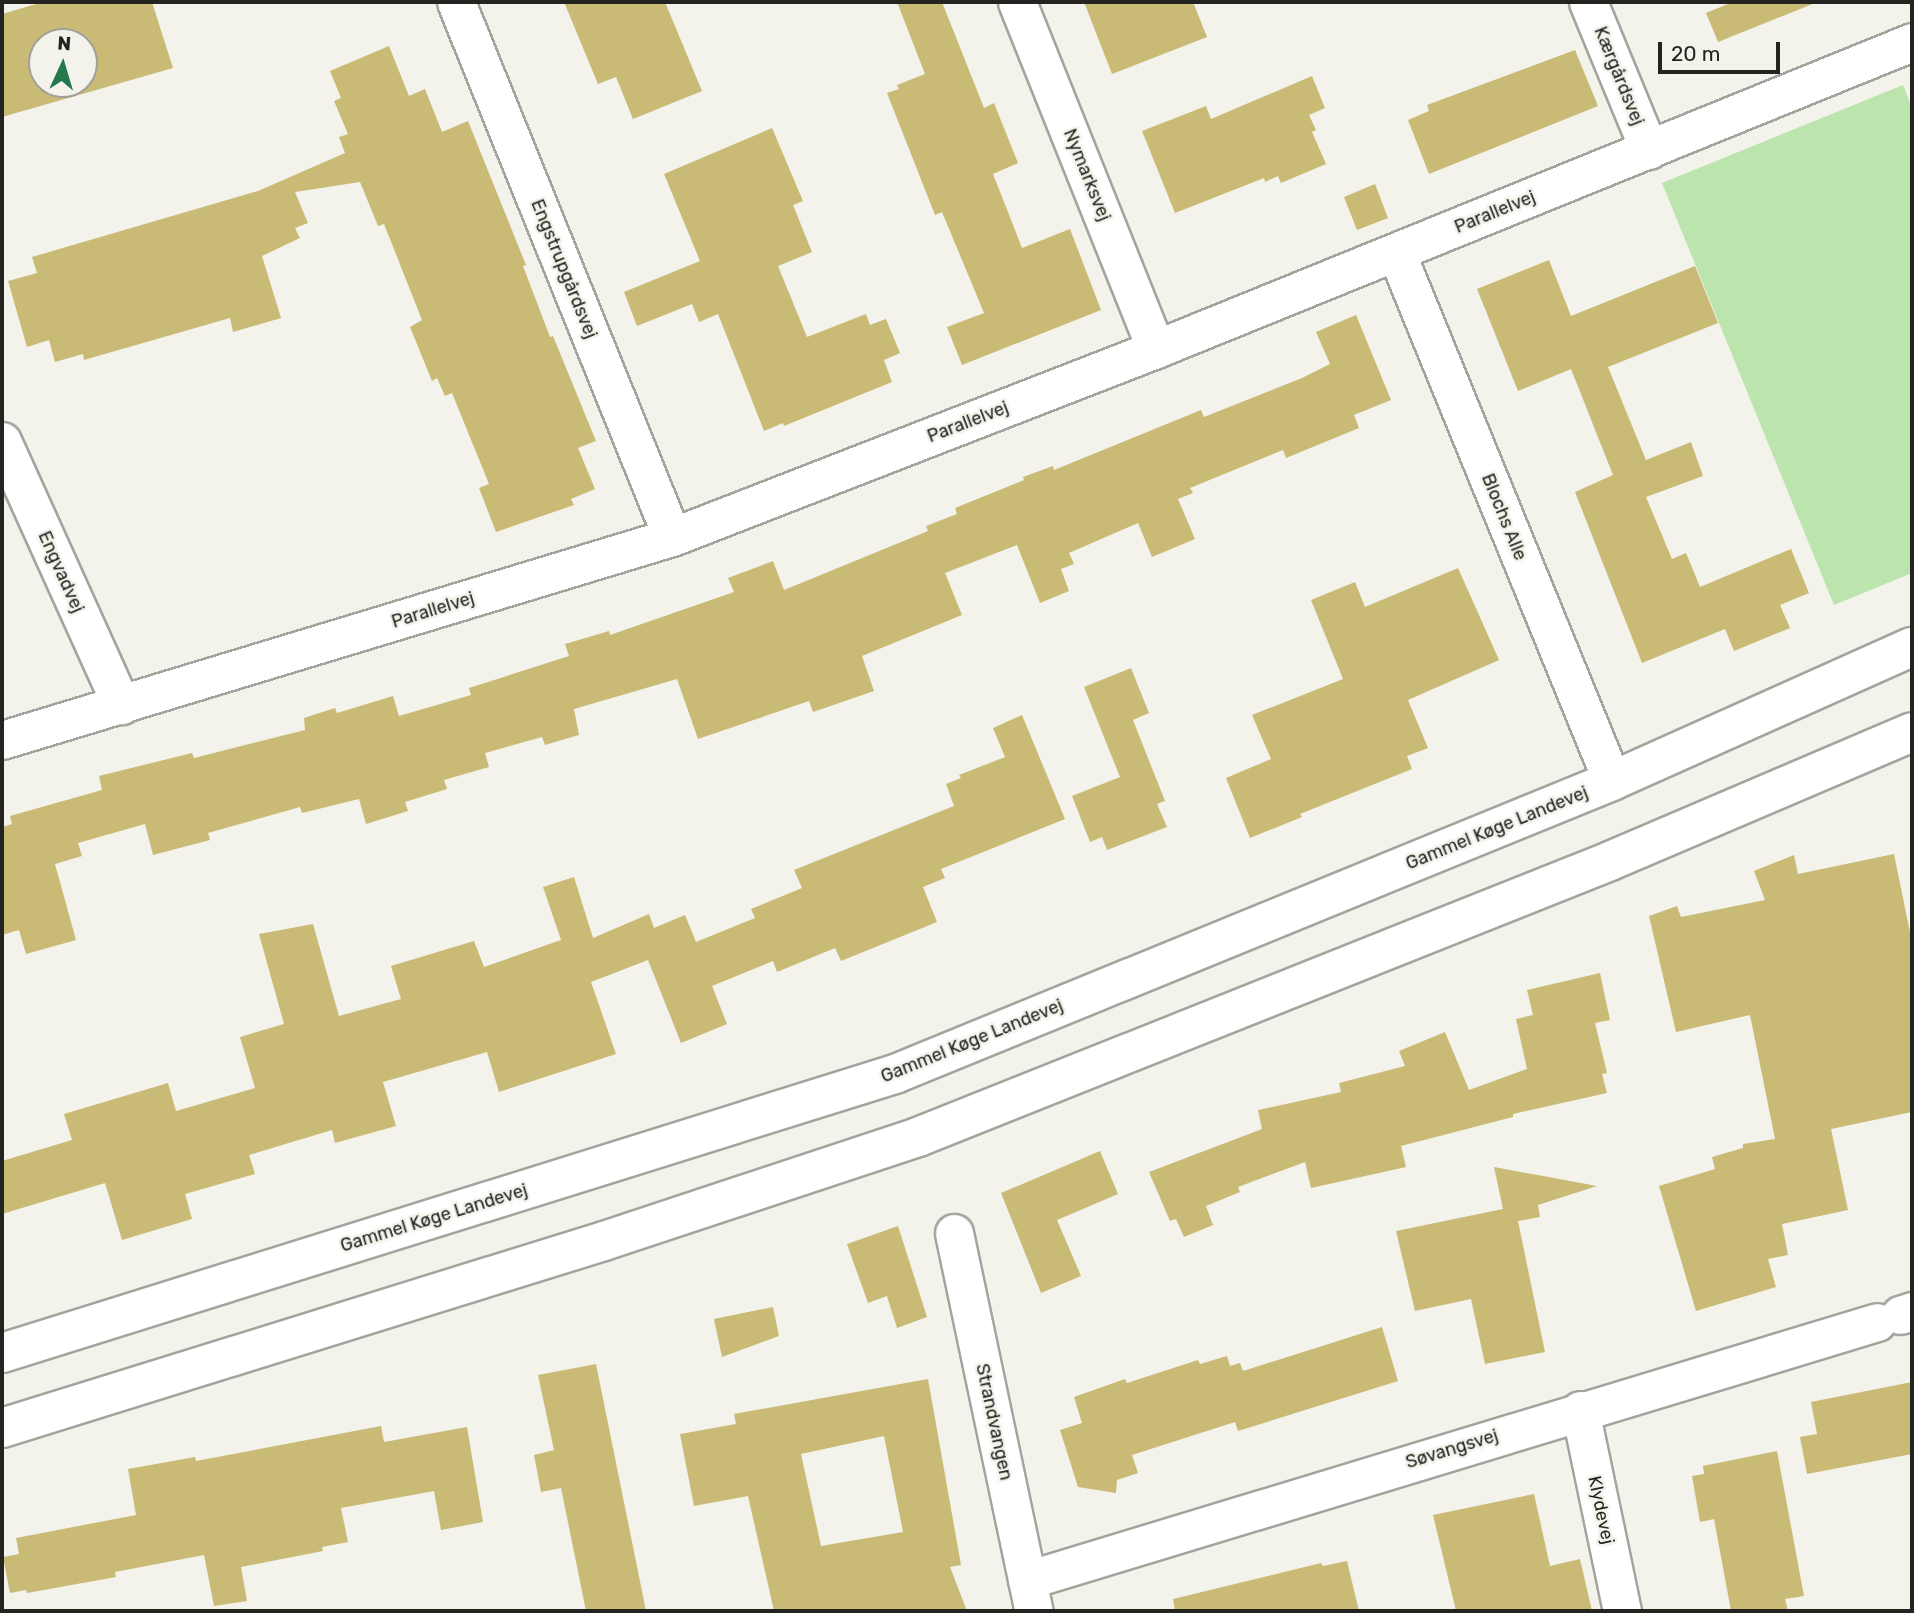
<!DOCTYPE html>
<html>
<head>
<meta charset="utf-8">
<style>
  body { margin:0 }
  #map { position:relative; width:1914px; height:1613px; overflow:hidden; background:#f3f2eb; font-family:Rubik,sans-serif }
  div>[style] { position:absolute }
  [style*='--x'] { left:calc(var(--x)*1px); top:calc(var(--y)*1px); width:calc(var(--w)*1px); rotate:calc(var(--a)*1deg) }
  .green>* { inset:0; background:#bbe5ad }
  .building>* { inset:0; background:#c9bb76 }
  .roads { filter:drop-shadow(2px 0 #a4a39d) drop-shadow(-2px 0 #a4a39d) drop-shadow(0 2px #a4a39d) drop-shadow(0 -2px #a4a39d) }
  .minor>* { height:37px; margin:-18.5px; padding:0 18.5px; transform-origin:18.5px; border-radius:18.5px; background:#fff }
  .secondary>* { height:38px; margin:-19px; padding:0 19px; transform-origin:19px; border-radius:19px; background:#fff }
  span { translate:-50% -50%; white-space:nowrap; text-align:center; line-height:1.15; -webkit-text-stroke:5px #f3f2eb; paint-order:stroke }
  .street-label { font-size:18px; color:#232320 }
  .frame { position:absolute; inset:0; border:4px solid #232320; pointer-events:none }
  .north { position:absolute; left:28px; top:28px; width:70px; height:70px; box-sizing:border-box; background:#f3f2eb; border:2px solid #a09f9a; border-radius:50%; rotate:4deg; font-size:19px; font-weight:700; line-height:28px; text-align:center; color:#232320 }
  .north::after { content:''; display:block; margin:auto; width:24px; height:32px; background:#23794c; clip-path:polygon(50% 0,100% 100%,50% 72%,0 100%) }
  .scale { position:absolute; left:1658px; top:42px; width:122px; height:32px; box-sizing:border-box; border:4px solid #232320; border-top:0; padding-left:9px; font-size:21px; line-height:24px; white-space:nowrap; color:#232320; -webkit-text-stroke:5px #f3f2eb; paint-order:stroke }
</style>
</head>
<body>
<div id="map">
  <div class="green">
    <div style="clip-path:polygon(1903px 85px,1912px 108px,1912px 573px,1834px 605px,1662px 183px)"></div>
  </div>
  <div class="building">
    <div style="clip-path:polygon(evenodd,43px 2px,152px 2px,173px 68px,2px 117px,2px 14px,43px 2px,42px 42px,84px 42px,84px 84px,42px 84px,42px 42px)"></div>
    <div style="clip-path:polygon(564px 2px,665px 2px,702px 91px,633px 119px,616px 77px,598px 84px)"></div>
    <div style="clip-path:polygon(897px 2px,942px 2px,984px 108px,994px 103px,1018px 163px,993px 174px,1022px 248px,1070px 229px,1101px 310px,962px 365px,947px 327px,984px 313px,942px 212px,935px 215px,887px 93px,899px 89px,897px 85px,925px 74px)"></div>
    <div style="clip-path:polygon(1084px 2px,1193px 2px,1207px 37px,1112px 74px)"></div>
    <div style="clip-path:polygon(1733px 2px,1815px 2px,1815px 3px,1718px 42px,1706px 13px)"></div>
    <div style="clip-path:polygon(389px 46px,409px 96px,425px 89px,442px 132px,468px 121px,526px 265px,523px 266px,550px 337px,553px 336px,596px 441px,578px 448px,595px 489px,571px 499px,574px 505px,496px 532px,479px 488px,489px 484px,452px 393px,445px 396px,437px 378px,432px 381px,410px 327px,422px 320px,384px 224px,378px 226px,360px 182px,295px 192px,308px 223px,295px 228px,300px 238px,262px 256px,281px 318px,233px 332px,230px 318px,84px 360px,83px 354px,55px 362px,49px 340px,27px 347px,8px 281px,37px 273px,32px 257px,258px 191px,345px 153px,339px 137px,348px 134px,334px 101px,341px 98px,330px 71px)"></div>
    <div style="clip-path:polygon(1575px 50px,1598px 106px,1429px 174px,1408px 120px,1429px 111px,1427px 105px)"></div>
    <div style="clip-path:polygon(1312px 76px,1325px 108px,1309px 115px,1316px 130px,1312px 132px,1326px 164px,1281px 183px,1278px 176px,1265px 182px,1264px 178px,1175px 213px,1142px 131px,1206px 106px,1211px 119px)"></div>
    <div style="clip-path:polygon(772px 128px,803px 201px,793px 205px,812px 252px,778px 266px,807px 337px,866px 314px,870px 325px,886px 319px,900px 353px,884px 360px,892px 382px,784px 426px,783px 423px,764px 431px,718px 314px,699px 322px,692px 304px,637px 326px,624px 292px,700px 261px,664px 174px)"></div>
    <div style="clip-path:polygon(1375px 184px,1388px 218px,1357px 230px,1344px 197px)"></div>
    <div style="clip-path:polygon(1549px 260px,1571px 316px,1695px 266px,1718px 323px,1608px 367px,1646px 460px,1691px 442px,1703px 476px,1646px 497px,1672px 559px,1686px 553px,1700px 587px,1791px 549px,1809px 593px,1780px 605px,1790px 628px,1734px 651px,1725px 629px,1642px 663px,1575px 492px,1613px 475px,1571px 369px,1518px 391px,1477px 289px)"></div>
    <div style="clip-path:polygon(1356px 315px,1391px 400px,1354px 415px,1359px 428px,1286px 458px,1283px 450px,1190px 488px,1193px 493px,1178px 499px,1195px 539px,1152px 557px,1138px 523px,1069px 553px,1074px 564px,1061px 569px,1069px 591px,1040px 603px,1017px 545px,945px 573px,962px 615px,862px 656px,874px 691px,813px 712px,809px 701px,698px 739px,677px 679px,574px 709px,579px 735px,545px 745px,542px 737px,485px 753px,489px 767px,444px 780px,447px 789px,405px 802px,408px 811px,366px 824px,359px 799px,302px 813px,300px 807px,208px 833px,210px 840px,153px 855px,145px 824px,78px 843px,82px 856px,55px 864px,76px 940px,26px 954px,19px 930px,2px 935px,2px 827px,12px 824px,10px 816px,102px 790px,99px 776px,192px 753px,194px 758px,305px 730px,304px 718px,335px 708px,337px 713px,393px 696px,399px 716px,471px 695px,469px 688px,569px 656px,565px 644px,609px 631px,610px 635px,734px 592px,728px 578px,773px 561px,784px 590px,928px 531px,926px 526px,957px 514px,955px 508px,1024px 480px,1023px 477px,1053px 466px,1054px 470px,1201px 410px,1204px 417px,1302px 378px,1330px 364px,1316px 332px)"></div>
    <div style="clip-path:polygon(1458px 568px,1499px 660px,1408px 700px,1428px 748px,1407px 756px,1412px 769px,1300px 814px,1302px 817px,1250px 838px,1226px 778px,1271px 759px,1252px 715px,1343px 679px,1311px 600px,1355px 582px,1365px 607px)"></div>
    <div style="clip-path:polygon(1131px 668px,1149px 713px,1133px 720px,1165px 801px,1157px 804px,1167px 827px,1107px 850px,1102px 837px,1090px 842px,1072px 796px,1120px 777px,1084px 687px)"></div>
    <div style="clip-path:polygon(1022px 715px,1065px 819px,941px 869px,945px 878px,923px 887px,937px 922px,841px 961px,835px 948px,777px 972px,773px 961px,712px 986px,727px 1024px,681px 1043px,648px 960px,591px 982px,616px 1054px,499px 1092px,487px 1052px,383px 1082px,396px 1126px,335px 1143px,332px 1130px,249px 1155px,255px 1174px,185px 1194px,192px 1219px,122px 1240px,105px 1183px,2px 1214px,2px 1161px,72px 1140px,64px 1114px,168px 1083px,176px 1111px,255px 1088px,240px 1037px,284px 1024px,259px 934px,313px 924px,339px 1016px,401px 999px,391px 966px,474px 941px,484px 967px,561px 940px,543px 887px,574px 877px,593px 938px,649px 914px,654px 928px,685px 915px,696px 942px,755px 918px,751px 909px,802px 888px,794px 870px,954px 806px,946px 784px,961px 778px,959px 775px,1005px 757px,993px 728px)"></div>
    <div style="clip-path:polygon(1894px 854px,1912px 942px,1912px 1112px,1831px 1129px,1848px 1210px,1782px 1224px,1788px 1255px,1768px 1259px,1776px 1287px,1696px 1311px,1659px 1186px,1715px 1169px,1712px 1157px,1743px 1148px,1743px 1144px,1775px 1139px,1750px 1015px,1676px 1032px,1649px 916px,1677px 906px,1681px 917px,1765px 900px,1754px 871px,1794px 855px,1798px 874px)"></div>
    <div style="clip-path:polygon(1600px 973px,1610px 1020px,1595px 1023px,1607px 1073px,1602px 1074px,1607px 1093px,1513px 1114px,1513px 1117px,1401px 1146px,1406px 1167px,1311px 1188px,1305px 1162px,1238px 1187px,1240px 1192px,1206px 1206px,1213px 1225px,1184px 1237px,1176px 1219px,1170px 1221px,1149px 1172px,1262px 1129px,1258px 1110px,1341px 1092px,1339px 1083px,1405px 1066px,1399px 1051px,1445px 1032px,1469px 1090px,1527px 1069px,1516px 1019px,1533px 1015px,1527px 990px)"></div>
    <div style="clip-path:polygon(1100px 1151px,1118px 1194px,1057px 1220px,1081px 1276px,1041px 1293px,1001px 1193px)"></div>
    <div style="clip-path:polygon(1494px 1167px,1597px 1186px,1538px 1205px,1540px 1217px,1518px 1221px,1545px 1352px,1485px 1364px,1471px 1299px,1415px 1311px,1396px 1231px,1503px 1209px)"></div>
    <div style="clip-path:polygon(898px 1226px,927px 1317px,897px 1328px,887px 1296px,868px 1303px,847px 1244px)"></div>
    <div style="clip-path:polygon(773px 1307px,779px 1336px,722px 1357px,714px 1319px)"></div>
    <div style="clip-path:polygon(1382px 1327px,1398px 1381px,1238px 1431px,1235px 1422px,1132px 1455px,1138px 1473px,1117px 1480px,1116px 1493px,1078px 1487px,1060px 1430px,1082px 1423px,1074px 1397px,1125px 1379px,1127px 1383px,1198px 1360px,1200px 1364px,1227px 1356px,1230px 1366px,1240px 1363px,1243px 1371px)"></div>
    <div style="clip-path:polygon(596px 1364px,646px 1611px,586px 1611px,561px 1488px,541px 1492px,534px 1455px,554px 1450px,538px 1375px)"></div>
    <div style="clip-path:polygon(evenodd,928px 1379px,961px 1565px,950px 1567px,967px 1611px,774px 1611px,748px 1496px,694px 1506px,680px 1434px,736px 1424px,734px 1414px,928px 1379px,884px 1436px,903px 1532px,821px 1546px,801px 1454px,884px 1436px)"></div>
    <div style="clip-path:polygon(1912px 1382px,1912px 1454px,1807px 1474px,1800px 1437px,1817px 1434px,1811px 1402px)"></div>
    <div style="clip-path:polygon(381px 1426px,384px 1442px,467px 1427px,483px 1522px,441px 1530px,434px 1491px,341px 1508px,348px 1542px,322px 1547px,323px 1551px,241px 1567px,247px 1601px,214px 1606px,204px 1555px,115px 1572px,116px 1577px,27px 1593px,26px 1590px,10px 1593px,3px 1557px,19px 1554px,16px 1538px,136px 1515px,128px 1469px,195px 1457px,196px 1461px)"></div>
    <div style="clip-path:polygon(1777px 1451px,1804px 1596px,1785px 1599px,1788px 1611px,1731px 1611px,1714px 1519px,1700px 1522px,1692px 1476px,1704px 1474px,1703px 1466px)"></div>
    <div style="clip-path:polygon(1534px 1494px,1550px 1566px,1580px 1559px,1592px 1611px,1456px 1611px,1433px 1515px)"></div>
    <div style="clip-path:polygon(1347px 1561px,1359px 1611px,1175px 1611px,1173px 1599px,1321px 1563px,1323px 1566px)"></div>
  </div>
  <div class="roads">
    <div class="minor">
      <div style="--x:456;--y:2;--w:577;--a:68.01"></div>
      <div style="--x:1017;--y:2;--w:374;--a:68.2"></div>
      <div style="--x:1588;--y:2;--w:160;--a:67.6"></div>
      <div style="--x:1396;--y:252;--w:571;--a:67.79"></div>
      <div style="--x:2;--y:441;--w:290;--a:65.7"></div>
      <div style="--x:2;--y:740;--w:700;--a:-16.86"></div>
      <div style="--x:672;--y:537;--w:519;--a:-21.23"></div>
      <div style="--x:1156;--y:349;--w:816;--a:-22.1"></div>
      <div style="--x:954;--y:1233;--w:386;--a:78.1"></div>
      <div style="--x:1900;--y:1315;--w:13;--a:-18"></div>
      <div style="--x:1580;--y:1410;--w:205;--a:78.2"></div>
      <div style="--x:1027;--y:1580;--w:888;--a:-16.88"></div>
    </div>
    <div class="secondary">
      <div style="--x:2;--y:1353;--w:936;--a:-17.35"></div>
      <div style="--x:895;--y:1074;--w:775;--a:-22.23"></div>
      <div style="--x:1612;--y:781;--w:329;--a:-24.1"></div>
      <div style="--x:2;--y:1428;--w:630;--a:-17.26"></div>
      <div style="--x:604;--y:1241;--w:331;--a:-18.3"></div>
      <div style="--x:918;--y:1137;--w:745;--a:-21.74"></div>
      <div style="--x:1610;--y:861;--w:328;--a:-23.1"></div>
    </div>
  </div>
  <div class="street-label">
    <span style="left:1619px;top:76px;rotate:68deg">Kærgårdsvej</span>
    <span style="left:1087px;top:175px;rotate:68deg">Nymarksvej</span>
    <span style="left:1495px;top:212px;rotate:-22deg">Parallelvej</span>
    <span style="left:564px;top:269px;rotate:68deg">Engstrupgårdsvej</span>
    <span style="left:968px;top:422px;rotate:-21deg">Parallelvej</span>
    <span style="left:1504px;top:517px;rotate:68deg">Blochs Alle</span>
    <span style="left:61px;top:572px;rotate:66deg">Engvadvej</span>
    <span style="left:433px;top:610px;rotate:-17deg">Parallelvej</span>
    <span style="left:1497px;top:828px;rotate:-22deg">Gammel Køge Landevej</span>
    <span style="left:972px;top:1041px;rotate:-22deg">Gammel Køge Landevej</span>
    <span style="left:434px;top:1218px;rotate:-17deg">Gammel Køge Landevej</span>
    <span style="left:994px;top:1422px;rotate:78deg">Strandvangen</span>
    <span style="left:1452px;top:1449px;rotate:-17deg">Søvangsvej</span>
    <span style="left:1601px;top:1510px;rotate:78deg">Klydevej</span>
  </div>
  <div class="frame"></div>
  <div class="north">N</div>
  <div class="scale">20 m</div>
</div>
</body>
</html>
